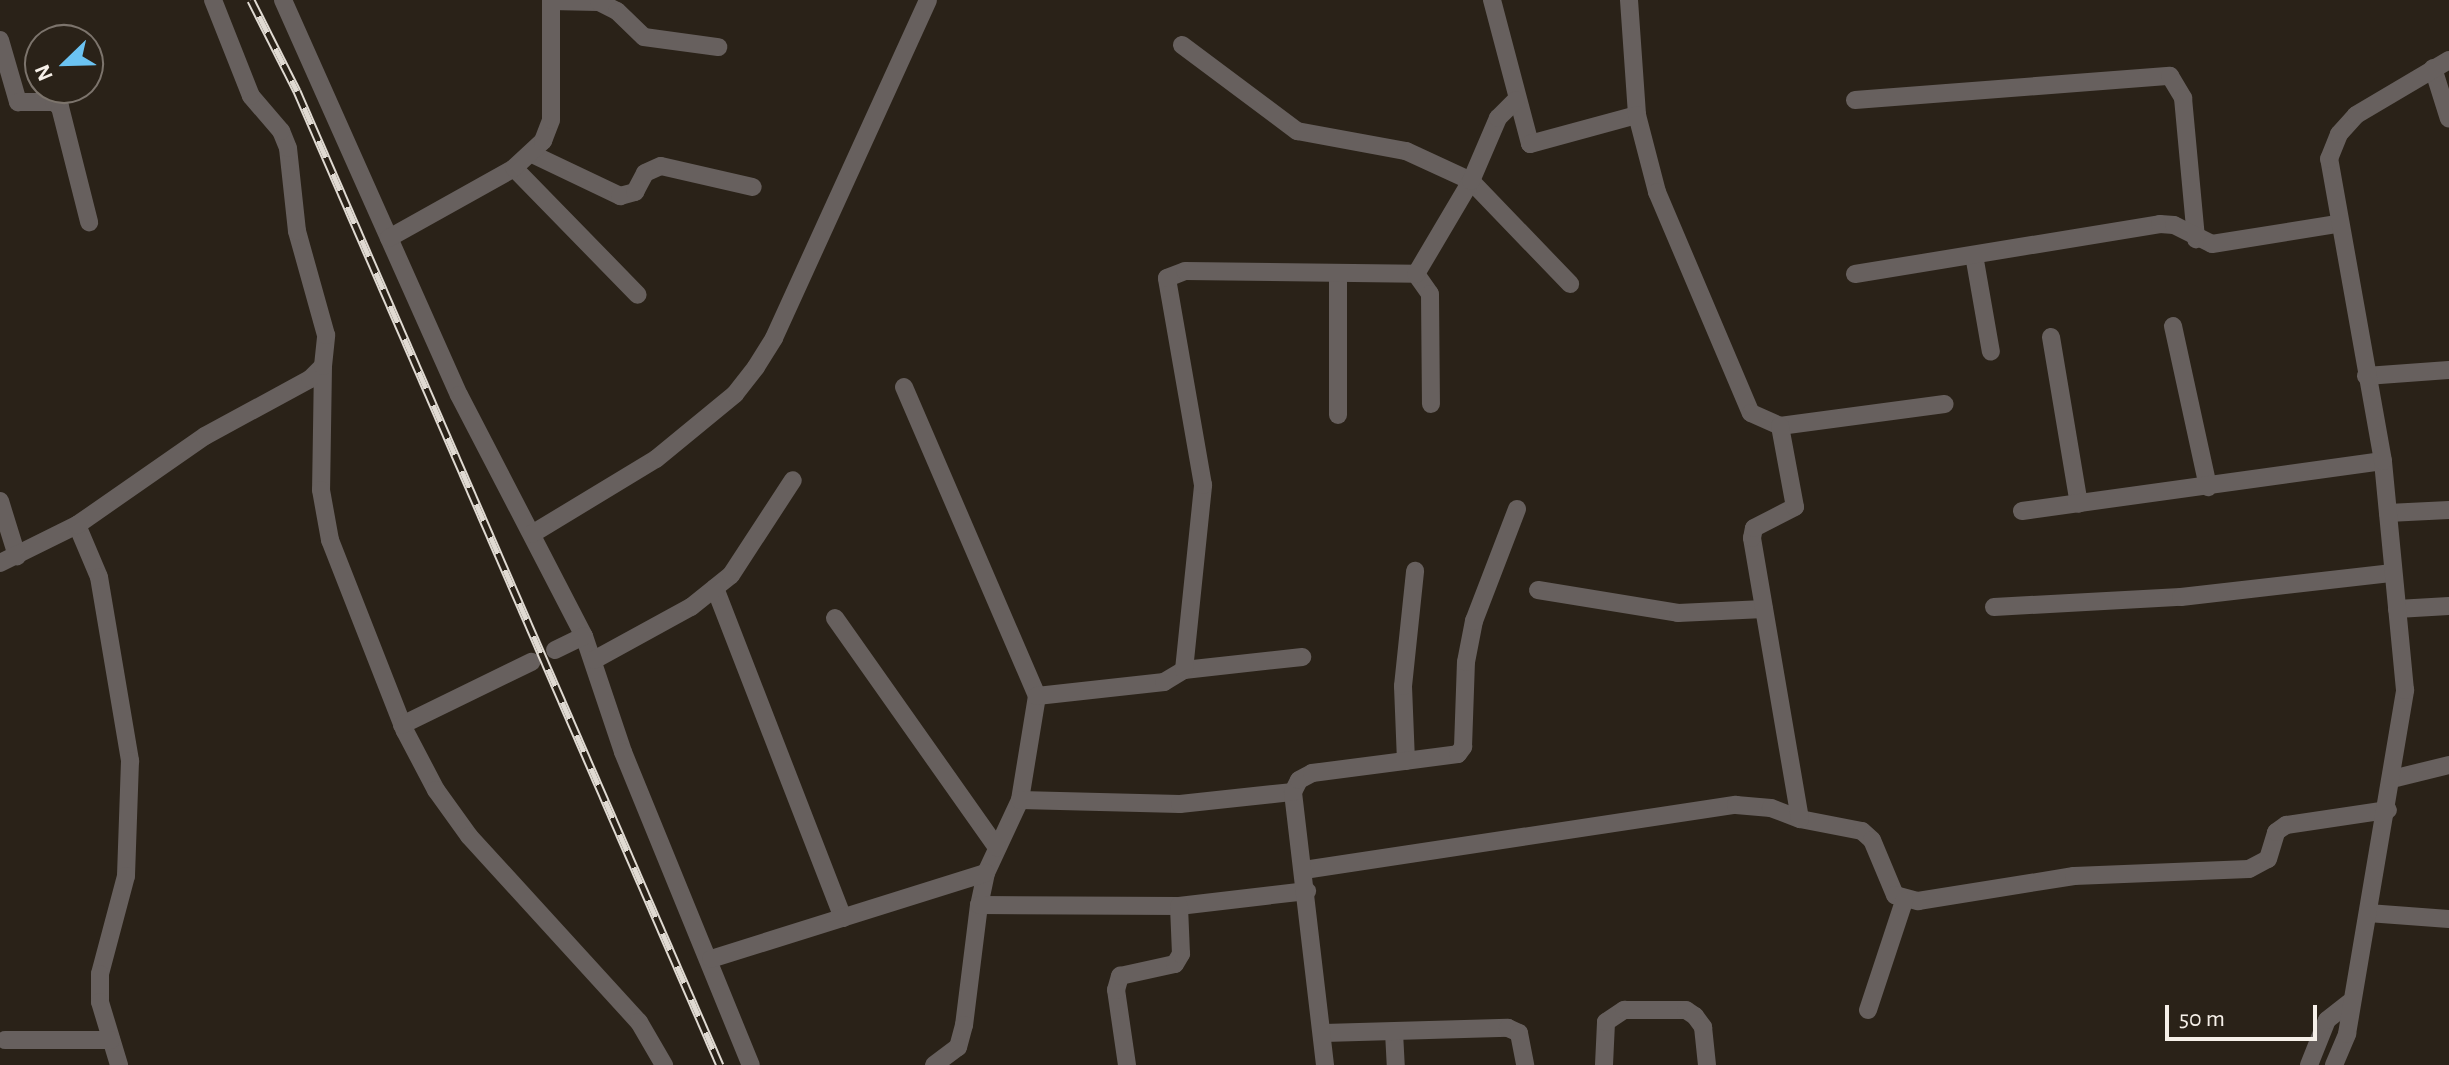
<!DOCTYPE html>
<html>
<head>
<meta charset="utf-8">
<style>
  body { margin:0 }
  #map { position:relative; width:2449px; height:1065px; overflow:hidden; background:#2a2218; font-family:"Alegreya Sans",sans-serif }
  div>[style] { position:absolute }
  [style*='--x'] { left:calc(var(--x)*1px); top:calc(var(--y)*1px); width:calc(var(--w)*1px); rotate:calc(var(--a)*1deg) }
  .street>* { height:18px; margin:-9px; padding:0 9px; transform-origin:9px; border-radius:9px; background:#67605e }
  .rail>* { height:9px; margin-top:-4.5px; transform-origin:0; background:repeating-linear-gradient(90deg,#2a2218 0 18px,#e0dad2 0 36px); box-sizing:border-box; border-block:2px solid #e0dad2 }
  span { translate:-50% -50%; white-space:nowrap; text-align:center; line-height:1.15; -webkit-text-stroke:6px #2a2218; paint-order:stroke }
  .north { position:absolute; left:24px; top:24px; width:80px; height:80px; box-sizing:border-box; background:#2a2218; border:2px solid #7c746c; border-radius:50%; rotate:247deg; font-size:22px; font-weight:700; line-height:32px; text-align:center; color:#f6f0e9 }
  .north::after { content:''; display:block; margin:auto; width:28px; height:36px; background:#6bc3f2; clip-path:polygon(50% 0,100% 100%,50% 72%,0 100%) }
  .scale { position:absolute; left:2165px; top:1005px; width:152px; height:36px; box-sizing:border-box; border:4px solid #f6f0e9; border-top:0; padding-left:10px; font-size:24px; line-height:28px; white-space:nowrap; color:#f6f0e9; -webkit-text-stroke:6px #2a2218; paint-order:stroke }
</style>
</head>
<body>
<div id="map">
  <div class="street">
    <div style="--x:283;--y:0;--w:432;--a:66"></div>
    <div style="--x:459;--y:395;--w:271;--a:62.6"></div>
    <div style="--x:584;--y:636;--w:122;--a:71.4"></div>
    <div style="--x:623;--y:752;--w:338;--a:67.8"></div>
    <div style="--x:1492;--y:0;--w:149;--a:75.2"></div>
    <div style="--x:1530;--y:144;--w:111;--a:-15.2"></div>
    <div style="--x:1629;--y:0;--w:115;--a:86"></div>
    <div style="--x:1637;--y:115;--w:80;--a:75.4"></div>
    <div style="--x:1657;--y:192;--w:240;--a:67"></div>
    <div style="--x:1751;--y:413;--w:32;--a:24"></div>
    <div style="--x:1780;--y:426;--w:166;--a:-7.6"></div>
    <div style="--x:551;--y:1;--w:48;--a:1.2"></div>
    <div style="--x:599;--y:2;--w:20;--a:27"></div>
    <div style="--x:617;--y:11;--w:37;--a:44"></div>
    <div style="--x:644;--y:37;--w:75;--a:7.7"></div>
    <div style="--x:0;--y:40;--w:65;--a:73.8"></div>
    <div style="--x:18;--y:102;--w:36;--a:0"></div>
    <div style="--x:54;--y:102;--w:8;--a:40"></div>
    <div style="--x:60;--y:107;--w:119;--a:75.8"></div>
    <div style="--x:1182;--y:45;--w:144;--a:36.8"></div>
    <div style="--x:1297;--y:131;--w:111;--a:10.4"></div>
    <div style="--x:1406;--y:151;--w:72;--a:24.8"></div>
    <div style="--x:1471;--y:181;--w:143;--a:46.1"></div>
    <div style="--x:2433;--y:68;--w:53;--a:72.6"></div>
    <div style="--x:1855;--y:100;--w:316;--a:-4.4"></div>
    <div style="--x:2170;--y:76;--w:26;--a:59"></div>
    <div style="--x:2183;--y:98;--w:142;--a:84.7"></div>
    <div style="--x:532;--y:154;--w:98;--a:25.5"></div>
    <div style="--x:620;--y:196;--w:16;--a:-15"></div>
    <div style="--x:635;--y:192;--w:21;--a:-62"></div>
    <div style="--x:645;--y:173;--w:17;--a:-24"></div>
    <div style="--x:661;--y:166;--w:94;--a:12.9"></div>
    <div style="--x:514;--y:168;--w:177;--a:45.7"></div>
    <div style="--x:389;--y:238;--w:143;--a:-29.2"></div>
    <div style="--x:514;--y:168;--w:40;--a:-43"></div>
    <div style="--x:543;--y:141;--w:22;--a:-69"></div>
    <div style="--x:551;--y:120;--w:120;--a:-90"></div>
    <div style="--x:1974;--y:255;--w:98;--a:80.1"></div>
    <div style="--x:1416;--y:274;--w:24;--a:55"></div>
    <div style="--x:1430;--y:294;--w:110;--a:89.5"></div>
    <div style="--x:1855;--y:274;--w:309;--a:-9.3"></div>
    <div style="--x:2160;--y:224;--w:14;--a:4"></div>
    <div style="--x:2174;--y:225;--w:42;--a:26.6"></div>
    <div style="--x:2212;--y:244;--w:127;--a:-9.1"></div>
    <div style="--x:2173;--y:326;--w:165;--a:77.7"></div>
    <div style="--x:2051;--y:337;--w:169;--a:80.5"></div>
    <div style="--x:323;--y:366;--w:124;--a:90.9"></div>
    <div style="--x:321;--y:490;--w:51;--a:79.8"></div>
    <div style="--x:330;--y:540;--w:205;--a:68.6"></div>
    <div style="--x:405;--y:731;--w:67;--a:62.3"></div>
    <div style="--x:436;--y:790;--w:57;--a:54.3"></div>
    <div style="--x:469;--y:836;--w:252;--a:47.6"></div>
    <div style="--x:639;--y:1022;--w:50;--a:59.8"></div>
    <div style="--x:2366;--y:376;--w:83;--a:-4.1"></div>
    <div style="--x:904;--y:387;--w:336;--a:66.7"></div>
    <div style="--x:1037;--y:696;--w:105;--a:99.3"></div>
    <div style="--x:1020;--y:800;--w:81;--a:115"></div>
    <div style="--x:986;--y:873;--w:33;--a:102"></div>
    <div style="--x:979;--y:905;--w:121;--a:97.1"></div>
    <div style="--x:964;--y:1025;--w:23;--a:105"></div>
    <div style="--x:958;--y:1047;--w:30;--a:143"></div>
    <div style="--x:1338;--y:415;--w:142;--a:-90"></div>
    <div style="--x:0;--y:501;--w:58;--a:72.8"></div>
    <div style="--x:2022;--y:511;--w:364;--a:-7.9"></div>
    <div style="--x:2388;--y:513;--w:61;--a:-2.8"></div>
    <div style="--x:77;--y:525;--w:56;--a:67.1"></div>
    <div style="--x:99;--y:577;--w:187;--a:80.4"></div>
    <div style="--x:130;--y:761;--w:115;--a:92"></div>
    <div style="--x:126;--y:876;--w:101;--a:104.9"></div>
    <div style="--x:100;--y:974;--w:28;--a:90"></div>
    <div style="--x:100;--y:1002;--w:66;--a:73.2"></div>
    <div style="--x:532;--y:534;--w:145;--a:-31.2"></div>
    <div style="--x:656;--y:459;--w:102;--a:-39.4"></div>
    <div style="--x:735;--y:394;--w:34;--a:-52"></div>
    <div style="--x:756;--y:367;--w:34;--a:-58"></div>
    <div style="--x:774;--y:338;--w:371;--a:-65.5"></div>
    <div style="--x:0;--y:563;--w:86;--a:-26.3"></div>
    <div style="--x:77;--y:525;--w:156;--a:-34.8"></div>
    <div style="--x:205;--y:436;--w:119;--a:-28.5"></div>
    <div style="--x:310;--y:379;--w:18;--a:-45"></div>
    <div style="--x:323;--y:366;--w:31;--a:-84"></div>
    <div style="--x:326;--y:335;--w:108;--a:-105.6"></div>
    <div style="--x:297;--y:231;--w:83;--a:-96.2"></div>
    <div style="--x:288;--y:148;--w:18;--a:-112"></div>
    <div style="--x:281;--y:131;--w:46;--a:-130.6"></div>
    <div style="--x:251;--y:96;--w:103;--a:-111.6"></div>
    <div style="--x:715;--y:588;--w:354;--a:68.8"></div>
    <div style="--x:1538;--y:590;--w:142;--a:9.3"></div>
    <div style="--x:1678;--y:613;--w:86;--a:-2.7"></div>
    <div style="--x:1994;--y:607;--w:187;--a:-3.1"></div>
    <div style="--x:2181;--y:597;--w:213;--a:-6.5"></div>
    <div style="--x:2397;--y:609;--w:52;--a:-3.3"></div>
    <div style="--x:835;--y:618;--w:281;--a:54.8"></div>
    <div style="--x:555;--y:650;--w:32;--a:-26"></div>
    <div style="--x:594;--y:660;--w:111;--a:-28.7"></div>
    <div style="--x:691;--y:607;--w:51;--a:-38.7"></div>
    <div style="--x:731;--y:575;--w:113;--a:-56.9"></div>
    <div style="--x:1184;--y:670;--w:119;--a:-6.3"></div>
    <div style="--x:1037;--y:696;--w:128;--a:-6.3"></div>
    <div style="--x:1164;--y:682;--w:23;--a:-31"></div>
    <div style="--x:1184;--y:670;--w:186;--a:-84.1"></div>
    <div style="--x:1203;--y:485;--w:210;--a:-99.9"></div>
    <div style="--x:1167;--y:278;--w:19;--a:-21"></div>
    <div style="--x:1185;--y:271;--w:231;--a:0.7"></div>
    <div style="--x:1416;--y:274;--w:108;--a:-59.4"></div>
    <div style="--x:1471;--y:181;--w:69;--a:-66.8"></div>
    <div style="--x:1498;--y:118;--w:25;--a:-45"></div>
    <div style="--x:402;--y:725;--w:144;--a:-26"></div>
    <div style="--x:1406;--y:761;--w:75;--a:-92.3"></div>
    <div style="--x:1403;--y:686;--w:116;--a:-84"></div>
    <div style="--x:2392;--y:779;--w:59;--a:-13.8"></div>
    <div style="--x:1020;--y:800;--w:160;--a:1.4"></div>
    <div style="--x:1180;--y:804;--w:114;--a:-6.1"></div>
    <div style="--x:1800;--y:819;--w:63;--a:11"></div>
    <div style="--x:1862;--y:831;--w:13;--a:42"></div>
    <div style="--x:1872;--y:840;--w:60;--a:67.3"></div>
    <div style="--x:1895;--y:895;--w:24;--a:15"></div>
    <div style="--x:1918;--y:901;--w:158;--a:-9.1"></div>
    <div style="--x:2074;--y:876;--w:175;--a:-2.3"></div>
    <div style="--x:2249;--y:869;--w:21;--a:-28"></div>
    <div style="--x:2268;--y:859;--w:28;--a:-73"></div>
    <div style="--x:2276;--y:832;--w:12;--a:-35"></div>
    <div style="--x:2286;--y:825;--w:103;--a:-8.4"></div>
    <div style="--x:1304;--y:870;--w:437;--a:-8.6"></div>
    <div style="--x:1736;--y:805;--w:35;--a:5"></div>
    <div style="--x:1771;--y:808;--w:31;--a:21"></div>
    <div style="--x:1800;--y:819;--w:285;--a:-99.7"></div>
    <div style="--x:1752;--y:538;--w:10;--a:-79"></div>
    <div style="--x:1754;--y:528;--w:46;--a:-27.1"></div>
    <div style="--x:1795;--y:507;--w:82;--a:-100.5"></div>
    <div style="--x:979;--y:905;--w:200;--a:0.3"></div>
    <div style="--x:1179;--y:906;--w:129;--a:-6.7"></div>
    <div style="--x:2368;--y:913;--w:81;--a:4.2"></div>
    <div style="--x:711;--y:959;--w:288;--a:-17.4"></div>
    <div style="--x:1868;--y:1010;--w:115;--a:-71.7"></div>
    <div style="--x:1394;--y:1032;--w:33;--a:87"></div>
    <div style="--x:1324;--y:1033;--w:184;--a:-1.6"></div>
    <div style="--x:1508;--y:1028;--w:12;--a:24"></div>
    <div style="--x:1519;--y:1033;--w:33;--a:79"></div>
    <div style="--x:5;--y:1040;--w:106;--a:0"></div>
    <div style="--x:1127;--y:1065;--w:76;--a:-98.3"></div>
    <div style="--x:1116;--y:990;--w:15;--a:-74"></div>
    <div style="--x:1120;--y:976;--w:56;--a:-12.3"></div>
    <div style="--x:1175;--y:964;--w:12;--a:-59"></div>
    <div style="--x:1181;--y:954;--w:48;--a:-92.4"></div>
    <div style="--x:1325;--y:1065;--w:275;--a:-96.7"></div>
    <div style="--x:1293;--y:792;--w:13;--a:-63"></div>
    <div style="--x:1299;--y:780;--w:15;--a:-28"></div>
    <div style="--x:1312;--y:773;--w:147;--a:-7.4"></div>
    <div style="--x:1458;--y:754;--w:9;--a:-54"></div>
    <div style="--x:1463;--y:747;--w:85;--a:-88"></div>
    <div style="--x:1466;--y:662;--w:42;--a:-79"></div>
    <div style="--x:1474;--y:621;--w:120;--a:-69"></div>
    <div style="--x:1604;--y:1065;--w:43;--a:-87.3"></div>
    <div style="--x:1606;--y:1022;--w:22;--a:-34"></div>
    <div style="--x:1624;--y:1010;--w:62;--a:0"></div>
    <div style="--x:1686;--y:1010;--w:11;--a:34"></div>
    <div style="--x:1695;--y:1016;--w:14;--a:54"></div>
    <div style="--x:1703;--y:1027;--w:38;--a:84"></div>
    <div style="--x:2309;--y:1065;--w:48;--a:-68.2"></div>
    <div style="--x:2327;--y:1020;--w:28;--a:-38"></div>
    <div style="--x:2334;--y:1065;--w:34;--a:-67"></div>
    <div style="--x:2347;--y:1034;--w:349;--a:-80.4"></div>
    <div style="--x:2405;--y:690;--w:230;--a:-95.5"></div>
    <div style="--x:2383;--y:461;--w:307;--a:-100.1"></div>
    <div style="--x:2329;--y:159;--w:27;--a:-68"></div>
    <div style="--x:2339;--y:134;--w:25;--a:-48"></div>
    <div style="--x:2356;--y:115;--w:108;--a:-30.6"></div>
  </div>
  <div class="rail">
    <div style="--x:251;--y:0;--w:102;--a:63.2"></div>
    <div style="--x:297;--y:91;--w:1062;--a:66.53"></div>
  </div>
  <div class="north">N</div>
  <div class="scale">50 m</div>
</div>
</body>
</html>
